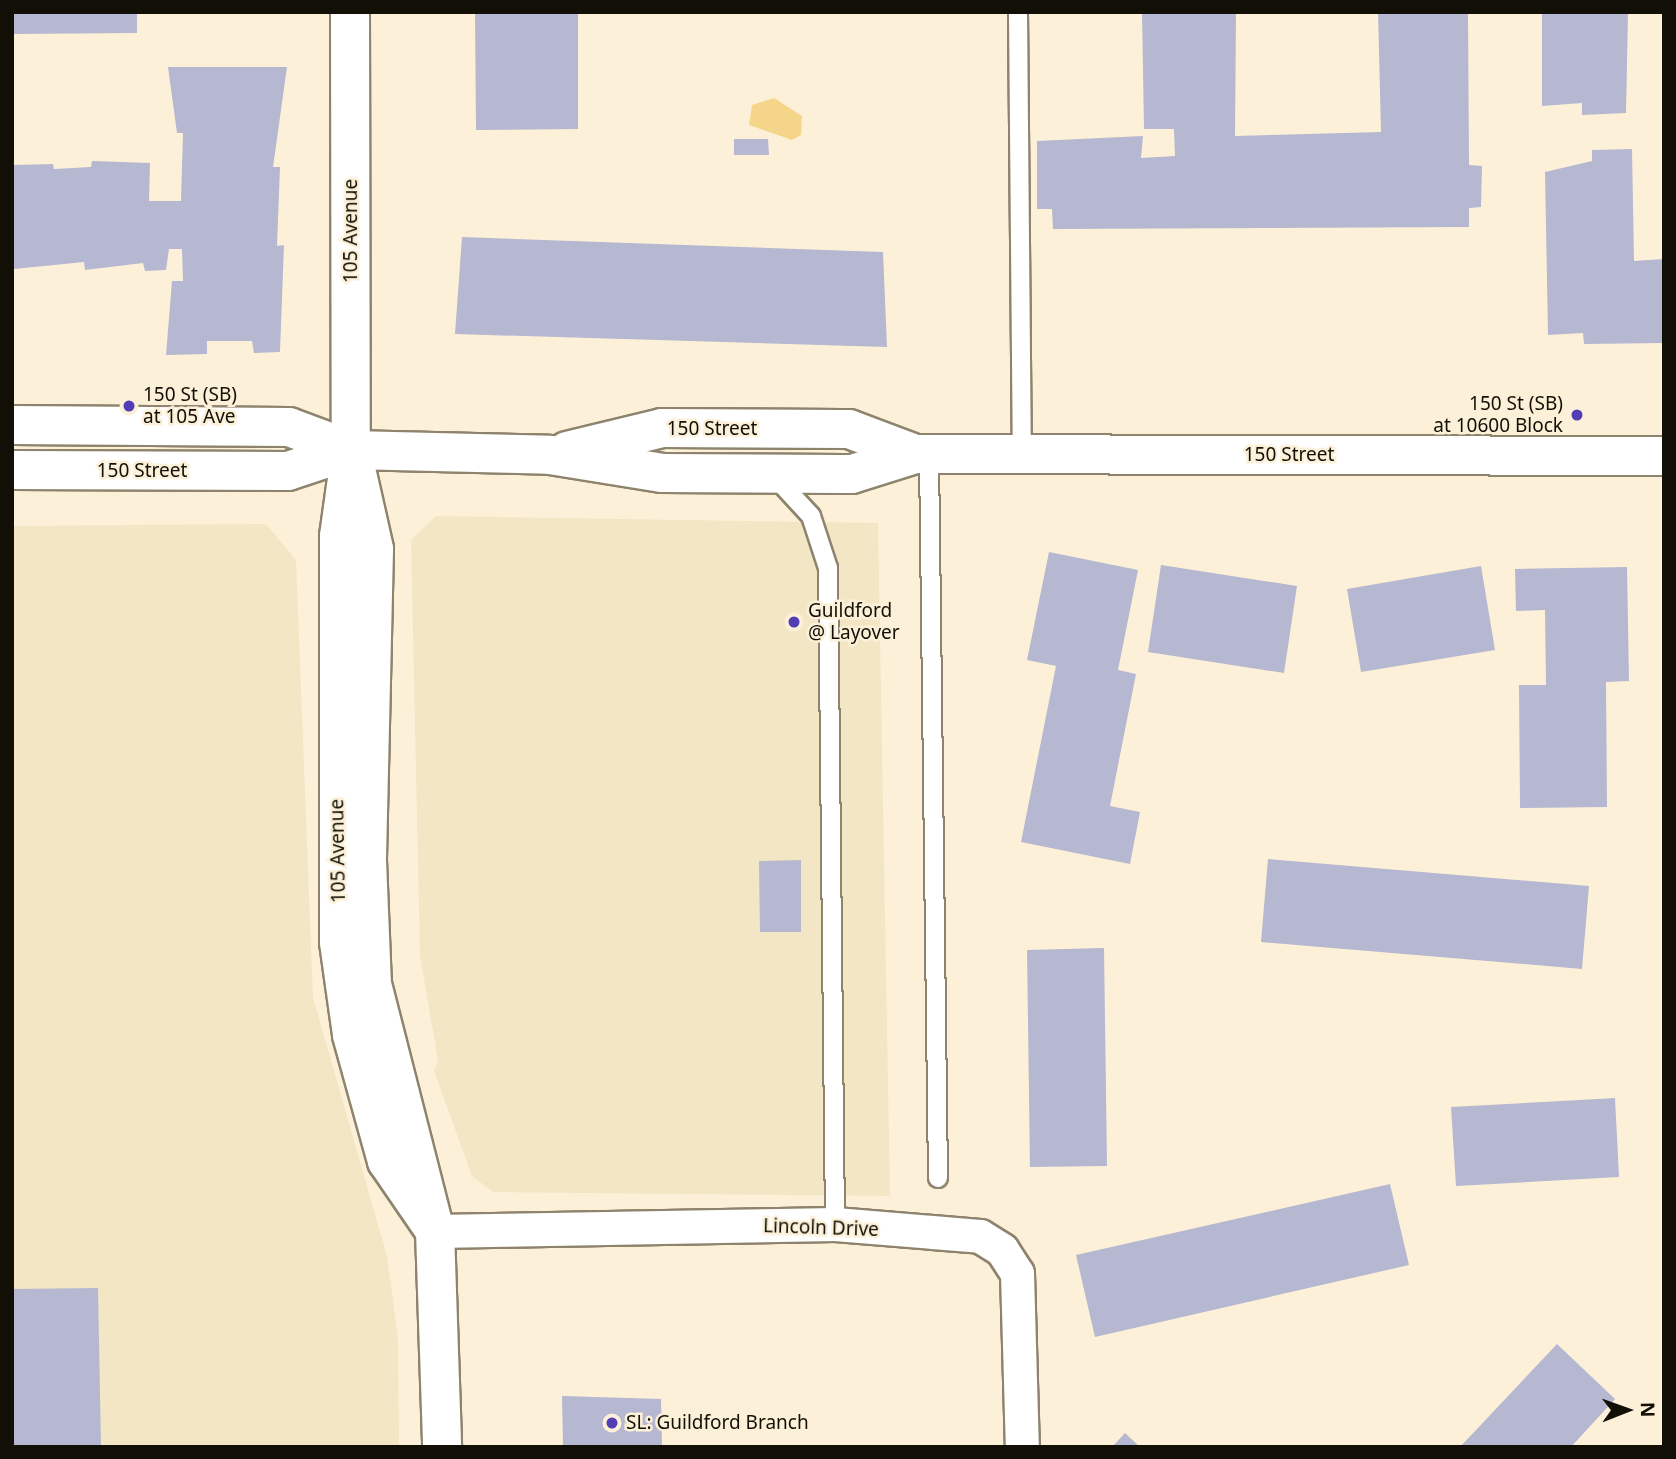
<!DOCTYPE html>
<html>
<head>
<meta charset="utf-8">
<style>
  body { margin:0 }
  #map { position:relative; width:1676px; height:1459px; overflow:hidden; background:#fcf1d8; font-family:"Noto Sans",sans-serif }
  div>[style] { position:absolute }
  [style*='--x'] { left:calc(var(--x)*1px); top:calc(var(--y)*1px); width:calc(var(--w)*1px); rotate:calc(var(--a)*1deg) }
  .built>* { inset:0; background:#f2e6c5 }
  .water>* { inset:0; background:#f5d589 }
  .building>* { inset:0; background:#b6b7d0 }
  .roads { filter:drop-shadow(2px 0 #8e846d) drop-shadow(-2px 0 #8e846d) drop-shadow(0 2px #8e846d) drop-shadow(0 -2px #8e846d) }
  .service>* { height:18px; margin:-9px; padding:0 9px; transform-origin:9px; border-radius:9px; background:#fff }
  .minor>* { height:33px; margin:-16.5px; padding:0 16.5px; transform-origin:16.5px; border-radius:16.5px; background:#fff }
  .tertiary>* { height:38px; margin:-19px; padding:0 19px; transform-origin:19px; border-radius:19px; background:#fff }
  .secondary>* { height:38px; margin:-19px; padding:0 19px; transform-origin:19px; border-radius:19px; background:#fff }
  .dots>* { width:19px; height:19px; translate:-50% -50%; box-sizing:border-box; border:4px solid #fcf1d8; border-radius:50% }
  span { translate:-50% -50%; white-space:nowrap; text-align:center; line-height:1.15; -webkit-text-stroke:5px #fcf1d8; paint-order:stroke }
  .street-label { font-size:19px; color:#120f07 }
  .poi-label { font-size:19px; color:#120f07 }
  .left { translate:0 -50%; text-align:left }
  .right { translate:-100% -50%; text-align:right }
  .frame { position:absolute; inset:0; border:14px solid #120f07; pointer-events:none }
  .north { position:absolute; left:1592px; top:1375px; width:70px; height:70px; -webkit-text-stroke:5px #fcf1d8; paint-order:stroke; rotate:89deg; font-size:19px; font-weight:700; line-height:28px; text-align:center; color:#120f07 }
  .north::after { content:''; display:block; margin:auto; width:24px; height:32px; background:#120f07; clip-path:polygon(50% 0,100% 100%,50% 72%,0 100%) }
</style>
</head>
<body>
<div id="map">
  <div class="built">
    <div style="clip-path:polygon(436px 516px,878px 523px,890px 1196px,493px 1192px,472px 1176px,434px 1071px,438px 1060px,420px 956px,411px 540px)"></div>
    <div style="clip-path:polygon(266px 524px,296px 560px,313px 997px,387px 1256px,398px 1338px,399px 1447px,12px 1447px,12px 526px)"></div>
  </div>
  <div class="water">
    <div style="clip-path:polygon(774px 98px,802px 116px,801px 135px,792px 140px,749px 125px,752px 105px)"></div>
  </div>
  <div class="building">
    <div style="clip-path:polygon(12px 12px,137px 12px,137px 33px,12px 34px)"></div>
    <div style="clip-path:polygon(475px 12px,578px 12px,578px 129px,476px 130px)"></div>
    <div style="clip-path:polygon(1142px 12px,1236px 12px,1235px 136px,1381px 132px,1378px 12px,1468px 12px,1469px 165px,1482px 166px,1481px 207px,1469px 208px,1469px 227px,1053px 229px,1052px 209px,1037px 209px,1037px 141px,1143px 136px,1141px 158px,1175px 156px,1174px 129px,1144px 129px)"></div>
    <div style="clip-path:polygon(1542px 12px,1628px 12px,1626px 113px,1582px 115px,1582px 103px,1542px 106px)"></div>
    <div style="clip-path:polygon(168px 67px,287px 67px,273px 167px,280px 167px,277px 246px,284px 245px,280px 352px,254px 353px,252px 341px,207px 341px,207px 354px,166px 355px,172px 281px,183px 281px,182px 249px,169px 249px,166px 270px,145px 271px,143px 263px,85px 270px,84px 262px,14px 269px,12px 165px,53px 164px,54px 169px,91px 167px,92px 161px,150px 163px,149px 201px,181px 201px,183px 133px,177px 133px)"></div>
    <div style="clip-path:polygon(734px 139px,768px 139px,769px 155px,734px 155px)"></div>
    <div style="clip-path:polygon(1632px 149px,1634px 261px,1664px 259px,1664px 343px,1584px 344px,1583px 333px,1548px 335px,1545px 172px,1592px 161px,1592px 150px)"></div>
    <div style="clip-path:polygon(462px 237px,883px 252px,887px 347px,455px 334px)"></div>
    <div style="clip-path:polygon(1049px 552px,1138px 570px,1118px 670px,1136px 674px,1110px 806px,1140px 812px,1130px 864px,1021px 842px,1056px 666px,1027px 660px)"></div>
    <div style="clip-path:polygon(1161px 565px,1297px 586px,1284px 673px,1148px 652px)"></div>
    <div style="clip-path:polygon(1481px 566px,1495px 650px,1361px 672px,1347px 589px)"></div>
    <div style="clip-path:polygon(1627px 567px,1629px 681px,1606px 682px,1607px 807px,1520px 808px,1519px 685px,1546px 685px,1545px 610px,1516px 611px,1515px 569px)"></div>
    <div style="clip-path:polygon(1268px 859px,1589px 886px,1582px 969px,1261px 942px)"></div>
    <div style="clip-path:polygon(801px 860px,801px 932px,760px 932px,759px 861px)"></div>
    <div style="clip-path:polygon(1104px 948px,1107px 1166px,1030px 1167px,1027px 950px)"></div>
    <div style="clip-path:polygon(1615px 1098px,1619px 1177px,1456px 1186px,1451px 1107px)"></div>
    <div style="clip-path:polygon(1390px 1184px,1409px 1265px,1095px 1337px,1076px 1255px)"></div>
    <div style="clip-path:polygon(98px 1288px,101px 1447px,12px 1447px,12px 1289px)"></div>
    <div style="clip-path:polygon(1557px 1344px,1615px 1399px,1571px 1447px,1460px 1447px)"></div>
    <div style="clip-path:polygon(562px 1396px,661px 1399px,662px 1447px,563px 1447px)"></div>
    <div style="clip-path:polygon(1125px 1433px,1140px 1447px,1112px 1447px)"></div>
  </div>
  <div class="roads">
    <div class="service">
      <div style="--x:1018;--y:12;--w:443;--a:89.5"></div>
      <div style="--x:929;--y:454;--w:724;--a:89.29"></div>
      <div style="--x:775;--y:477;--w:53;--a:47.3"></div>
      <div style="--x:811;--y:516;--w:55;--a:71.9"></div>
      <div style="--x:828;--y:568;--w:656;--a:89.39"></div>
    </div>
    <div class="minor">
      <div style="--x:435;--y:1231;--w:400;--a:-1"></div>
      <div style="--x:835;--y:1224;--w:145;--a:4.7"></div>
      <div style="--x:980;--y:1236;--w:26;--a:32"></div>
      <div style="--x:1002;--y:1250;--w:27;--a:57"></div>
      <div style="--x:1017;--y:1273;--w:174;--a:88.4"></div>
    </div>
    <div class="tertiary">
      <div style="--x:350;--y:12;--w:438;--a:89.9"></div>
      <div style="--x:351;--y:450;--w:87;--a:97.9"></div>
      <div style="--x:339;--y:536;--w:406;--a:90"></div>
      <div style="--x:339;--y:942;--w:94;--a:82"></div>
      <div style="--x:352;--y:1035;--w:131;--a:74.5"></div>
      <div style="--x:387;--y:1161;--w:85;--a:55.6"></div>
      <div style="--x:356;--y:469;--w:82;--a:77.3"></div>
      <div style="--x:374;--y:549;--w:312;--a:91.3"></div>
      <div style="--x:367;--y:861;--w:123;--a:87.7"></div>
      <div style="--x:372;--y:984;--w:255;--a:75.7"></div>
      <div style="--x:435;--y:1231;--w:216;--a:88.1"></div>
    </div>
    <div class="secondary">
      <div style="--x:12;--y:425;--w:277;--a:0.4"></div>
      <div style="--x:289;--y:427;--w:66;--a:20.4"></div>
      <div style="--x:567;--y:451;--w:98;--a:-13.6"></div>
      <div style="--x:662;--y:428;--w:187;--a:0.3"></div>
      <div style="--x:849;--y:429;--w:71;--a:20.7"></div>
      <div style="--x:12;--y:470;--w:276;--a:0.2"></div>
      <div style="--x:288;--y:471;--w:66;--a:-18.4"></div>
      <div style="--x:351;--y:450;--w:199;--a:1.4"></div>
      <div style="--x:550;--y:455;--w:113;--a:9.1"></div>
      <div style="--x:662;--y:473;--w:190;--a:0.3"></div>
      <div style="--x:852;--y:474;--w:66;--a:-17.6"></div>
      <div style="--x:915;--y:454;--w:749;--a:0.15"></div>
    </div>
  </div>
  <div class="dots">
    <div style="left:129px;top:406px;background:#513db4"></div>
    <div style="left:1577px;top:415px;background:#513db4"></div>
    <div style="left:794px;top:622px;background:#513db4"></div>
    <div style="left:612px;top:1423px;background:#513db4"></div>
  </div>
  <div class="street-label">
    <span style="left:351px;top:231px;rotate:-90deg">105 Avenue</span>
    <span style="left:712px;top:429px">150 Street</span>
    <span style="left:1289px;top:455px">150 Street</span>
    <span style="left:142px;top:471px">150 Street</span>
    <span style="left:338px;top:851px;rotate:-91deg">105 Avenue</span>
    <span style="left:821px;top:1228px;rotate:2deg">Lincoln Drive</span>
  </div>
  <div class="poi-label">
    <span class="left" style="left:143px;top:406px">150 St (SB)<br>at 105 Ave</span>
    <span class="right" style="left:1563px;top:415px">150 St (SB)<br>at 10600 Block</span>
    <span class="left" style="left:808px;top:622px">Guildford<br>@ Layover</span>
    <span class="left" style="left:626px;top:1423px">SL: Guildford Branch</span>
  </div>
  <div class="frame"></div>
  <div class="north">N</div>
</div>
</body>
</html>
